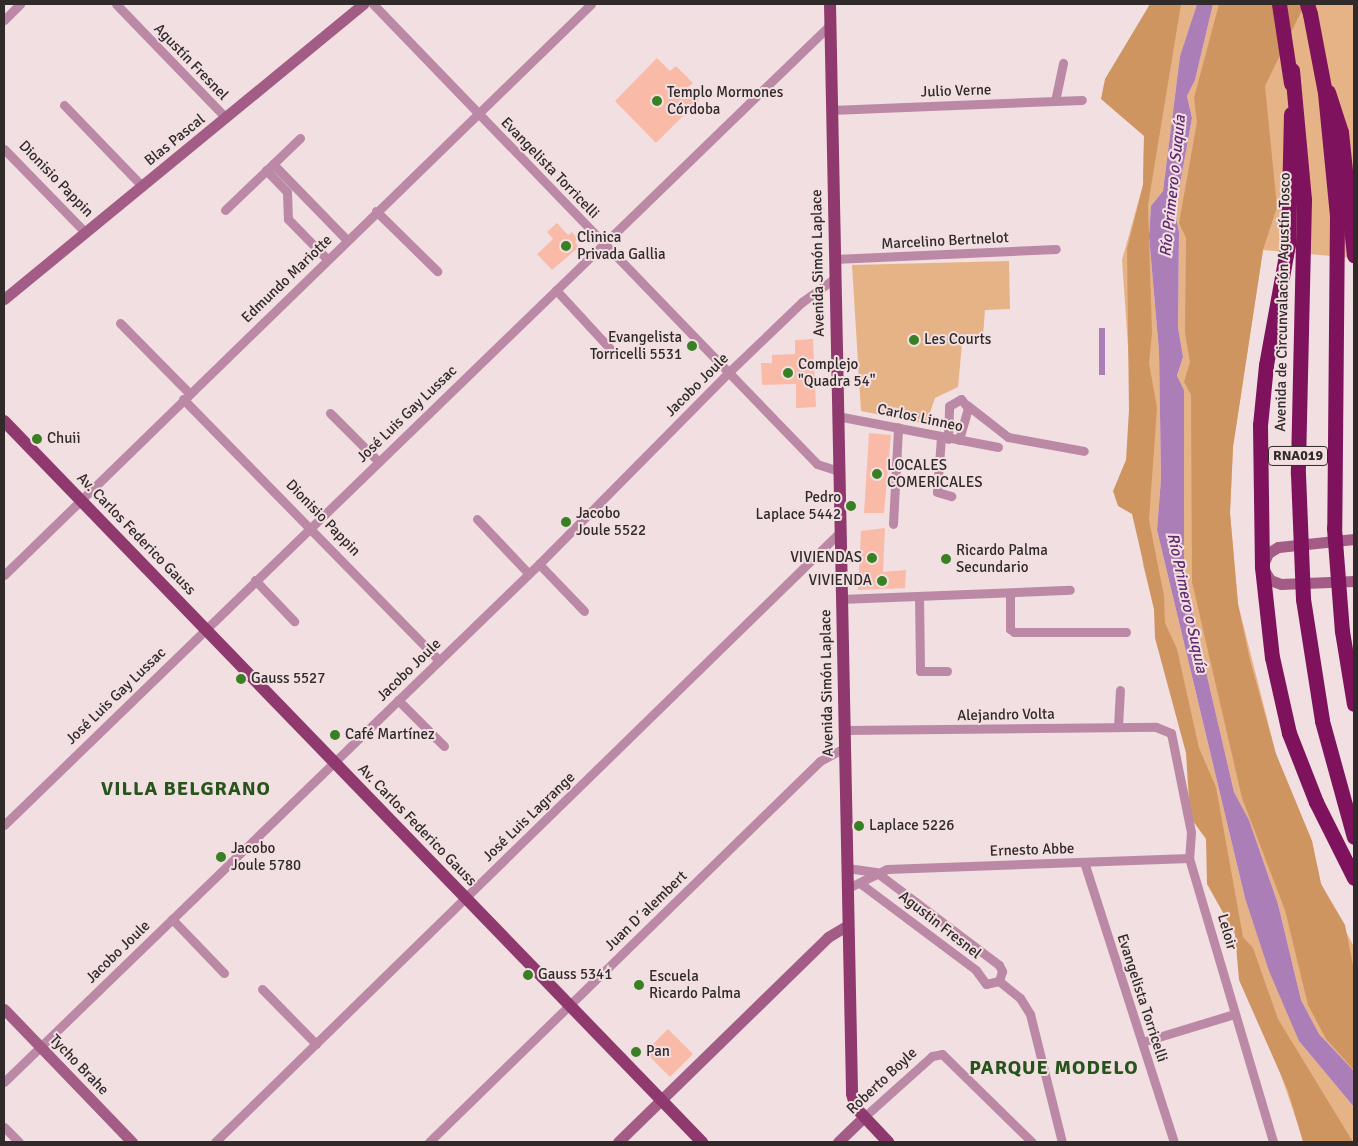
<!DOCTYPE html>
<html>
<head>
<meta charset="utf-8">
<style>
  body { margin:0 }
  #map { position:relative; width:1358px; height:1146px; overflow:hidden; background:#f2dfe1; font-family:Signika,sans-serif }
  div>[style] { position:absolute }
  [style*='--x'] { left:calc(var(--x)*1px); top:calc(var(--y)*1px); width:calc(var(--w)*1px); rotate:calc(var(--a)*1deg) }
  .green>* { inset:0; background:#e6b387 }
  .forest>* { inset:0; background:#cf9561 }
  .water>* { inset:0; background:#ac7eb8 }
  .building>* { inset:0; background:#fabaa8 }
  .street>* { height:9px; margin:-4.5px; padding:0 4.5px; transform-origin:4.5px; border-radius:4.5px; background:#bb89a5 }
  .secondary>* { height:11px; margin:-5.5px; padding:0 5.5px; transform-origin:5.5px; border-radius:5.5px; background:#a35c86 }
  .primary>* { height:12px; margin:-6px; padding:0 6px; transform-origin:6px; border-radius:6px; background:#90396f }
  .highway>* { height:15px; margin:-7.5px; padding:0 7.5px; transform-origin:7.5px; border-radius:7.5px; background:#7e125c }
  .highway-bridge>* { height:15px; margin:-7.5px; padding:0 7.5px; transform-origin:7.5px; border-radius:7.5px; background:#7e125c }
  .dots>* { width:14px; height:14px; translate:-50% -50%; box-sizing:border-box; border:2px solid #f2dfe1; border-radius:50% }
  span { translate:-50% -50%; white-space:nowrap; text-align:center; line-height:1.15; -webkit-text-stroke:4px #f2dfe1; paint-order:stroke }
  .shield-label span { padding:1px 4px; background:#f2dfe1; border:1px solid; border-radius:4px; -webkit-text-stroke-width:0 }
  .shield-label { font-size:14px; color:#312a2b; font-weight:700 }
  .street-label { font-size:15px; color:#312a2b }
  .poi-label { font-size:15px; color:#312a2b }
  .left { translate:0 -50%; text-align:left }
  .right { translate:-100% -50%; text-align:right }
  .water-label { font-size:16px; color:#5f276e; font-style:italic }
  .district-label { font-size:20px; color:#27541b; font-weight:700; letter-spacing:1px }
  .frame { position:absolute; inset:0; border:5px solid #312a2b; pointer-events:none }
</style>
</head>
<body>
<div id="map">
  <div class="green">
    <div style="clip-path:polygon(1161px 4px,1197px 4px,1180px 56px,1163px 191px,1151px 206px,1149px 236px,1159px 351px,1161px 479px,1157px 530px,1245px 898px,1299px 1041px,1354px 1107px,1354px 1142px,1304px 1142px,1243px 965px,1143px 565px,1122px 260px,1143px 185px,1144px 135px)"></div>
    <div style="clip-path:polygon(1213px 4px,1354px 4px,1354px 258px,1263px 250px,1233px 447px,1230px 513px,1238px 604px,1276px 754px,1312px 841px,1321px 884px,1354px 947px,1354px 1071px,1319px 1034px,1301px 1000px,1278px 904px,1249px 820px,1234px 792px,1184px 577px,1184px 390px,1177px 377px,1183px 357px,1178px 327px,1179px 232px,1175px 212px,1192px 118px,1187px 96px,1195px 80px)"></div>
    <div style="clip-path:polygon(1009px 261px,1010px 309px,985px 310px,983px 337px,962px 344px,958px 387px,935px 398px,926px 424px,861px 411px,852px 265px)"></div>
  </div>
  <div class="forest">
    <div style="clip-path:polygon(1150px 4px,1181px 4px,1148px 205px,1152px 333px,1149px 363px,1157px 408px,1149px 520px,1164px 596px,1165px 623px,1177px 649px,1199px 748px,1216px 787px,1243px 937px,1253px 948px,1278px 1019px,1353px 1142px,1303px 1142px,1288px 1091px,1239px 980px,1235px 934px,1207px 884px,1206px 839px,1190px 817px,1186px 753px,1155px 638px,1154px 609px,1132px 514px,1118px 506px,1113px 491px,1126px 460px,1129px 410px,1127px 249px,1143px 185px,1144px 136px,1101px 99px,1105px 79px)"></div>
    <div style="clip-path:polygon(1219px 4px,1305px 4px,1265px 86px,1277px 207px,1263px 250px,1233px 447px,1230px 513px,1238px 604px,1250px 660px,1276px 754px,1312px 841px,1321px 884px,1345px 925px,1354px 970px,1354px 1070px,1326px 1039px,1308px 1005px,1285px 910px,1242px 798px,1192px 582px,1191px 395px,1184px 382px,1190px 362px,1185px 333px,1186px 238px,1179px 223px,1197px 122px,1194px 98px)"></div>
  </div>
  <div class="water">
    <div style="clip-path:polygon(1197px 4px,1213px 4px,1195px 80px,1187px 96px,1192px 118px,1175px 212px,1179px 232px,1178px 327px,1183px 357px,1177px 376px,1184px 390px,1184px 577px,1234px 792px,1249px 820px,1278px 904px,1301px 1000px,1319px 1034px,1354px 1071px,1354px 1107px,1299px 1041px,1269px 971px,1245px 898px,1157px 530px,1161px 479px,1159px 351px,1149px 236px,1151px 206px,1163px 191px,1180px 56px)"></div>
    <div style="clip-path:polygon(1099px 328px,1105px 328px,1105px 375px,1099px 375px)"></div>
  </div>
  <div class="building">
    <div style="clip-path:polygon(657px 58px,670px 71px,676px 66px,693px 83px,687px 88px,699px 100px,656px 143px,615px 101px)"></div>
    <div style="clip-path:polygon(557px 223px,568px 235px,572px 232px,578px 239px,575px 242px,579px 247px,552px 270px,537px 254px,553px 239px,547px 232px)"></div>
    <div style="clip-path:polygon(813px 339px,816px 407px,796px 408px,796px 384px,762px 385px,761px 363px,772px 363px,772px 355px,795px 354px,795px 340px)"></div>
    <div style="clip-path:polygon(869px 433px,891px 435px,884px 513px,864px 513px)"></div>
    <div style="clip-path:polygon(885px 528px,883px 572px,906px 570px,905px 588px,858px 590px,861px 531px)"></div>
    <div style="clip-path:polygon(668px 1029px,693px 1054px,670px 1077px,645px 1052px)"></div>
  </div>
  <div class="street">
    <div style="--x:116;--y:4;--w:158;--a:46"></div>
    <div style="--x:373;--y:4;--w:639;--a:46.01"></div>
    <div style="--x:817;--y:464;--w:22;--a:18"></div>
    <div style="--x:4;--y:20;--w:23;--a:-45"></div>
    <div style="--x:1055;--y:101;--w:39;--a:-78"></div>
    <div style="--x:64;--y:105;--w:112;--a:46.1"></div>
    <div style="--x:831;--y:110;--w:251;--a:-2.3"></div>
    <div style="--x:4;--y:149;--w:116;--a:45.7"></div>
    <div style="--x:273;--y:164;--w:106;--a:45.8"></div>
    <div style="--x:266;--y:170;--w:30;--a:46"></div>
    <div style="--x:287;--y:192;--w:27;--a:88"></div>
    <div style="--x:288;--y:219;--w:56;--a:45.7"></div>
    <div style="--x:225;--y:210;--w:104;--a:-43.8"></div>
    <div style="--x:376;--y:211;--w:86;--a:44.5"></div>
    <div style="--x:834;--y:259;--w:222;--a:-2.6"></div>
    <div style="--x:556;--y:290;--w:86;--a:47.4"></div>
    <div style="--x:120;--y:323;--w:98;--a:45.4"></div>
    <div style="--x:183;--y:399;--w:366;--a:45.6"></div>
    <div style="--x:967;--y:405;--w:52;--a:38"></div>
    <div style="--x:1008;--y:437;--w:77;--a:10.4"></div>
    <div style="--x:330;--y:413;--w:68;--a:45"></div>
    <div style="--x:837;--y:416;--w:164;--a:10.9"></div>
    <div style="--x:941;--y:437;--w:55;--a:94.2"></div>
    <div style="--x:937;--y:492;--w:15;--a:16"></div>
    <div style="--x:948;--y:439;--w:33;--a:-88"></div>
    <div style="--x:949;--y:406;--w:14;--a:-30"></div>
    <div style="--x:961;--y:399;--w:11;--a:52"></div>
    <div style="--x:968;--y:408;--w:33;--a:106"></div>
    <div style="--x:477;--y:519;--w:74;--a:46.6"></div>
    <div style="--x:893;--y:524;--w:97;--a:-87"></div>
    <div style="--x:539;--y:564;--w:65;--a:46.2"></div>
    <div style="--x:4;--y:575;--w:819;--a:-44.21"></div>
    <div style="--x:255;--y:580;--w:57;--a:46.4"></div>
    <div style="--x:1010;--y:594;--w:35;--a:90"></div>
    <div style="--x:1010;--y:629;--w:5;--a:37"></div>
    <div style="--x:1014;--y:632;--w:112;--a:0"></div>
    <div style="--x:919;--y:596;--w:75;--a:89.2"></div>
    <div style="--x:920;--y:671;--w:27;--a:0"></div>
    <div style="--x:841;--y:599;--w:229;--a:-2.3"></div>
    <div style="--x:398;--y:700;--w:65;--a:45"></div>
    <div style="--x:1118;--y:727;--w:37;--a:-87"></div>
    <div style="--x:844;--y:730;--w:312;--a:-0.6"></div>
    <div style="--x:1156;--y:727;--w:16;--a:22"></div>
    <div style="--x:1171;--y:733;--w:101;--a:78.6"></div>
    <div style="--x:1191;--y:832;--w:26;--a:94"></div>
    <div style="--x:1189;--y:858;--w:296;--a:73.5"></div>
    <div style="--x:4;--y:825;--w:1151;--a:-44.09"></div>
    <div style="--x:1084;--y:862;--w:294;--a:72.2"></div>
    <div style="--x:847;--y:868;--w:29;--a:8"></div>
    <div style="--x:876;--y:872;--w:154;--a:37.1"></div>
    <div style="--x:999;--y:965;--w:7;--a:63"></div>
    <div style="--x:1002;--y:971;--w:10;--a:107"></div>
    <div style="--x:999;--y:981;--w:13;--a:167"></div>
    <div style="--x:986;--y:984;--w:17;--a:-126"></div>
    <div style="--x:976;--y:970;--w:144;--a:-143.2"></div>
    <div style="--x:848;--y:888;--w:43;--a:-26"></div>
    <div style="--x:887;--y:869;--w:302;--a:-2.1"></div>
    <div style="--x:172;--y:919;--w:75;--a:46.1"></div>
    <div style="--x:999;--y:981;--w:27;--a:39"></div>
    <div style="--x:1020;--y:998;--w:19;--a:58"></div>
    <div style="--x:1030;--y:1014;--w:132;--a:76"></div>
    <div style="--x:262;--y:989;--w:77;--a:45.5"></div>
    <div style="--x:1142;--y:1042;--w:96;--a:-16.9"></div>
    <div style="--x:4;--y:1082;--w:745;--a:-44.08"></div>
    <div style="--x:539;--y:564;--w:272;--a:-45.3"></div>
    <div style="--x:730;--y:371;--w:100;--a:-43.8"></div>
    <div style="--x:802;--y:302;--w:39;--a:-36"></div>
    <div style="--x:864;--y:1117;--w:91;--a:-41.9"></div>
    <div style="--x:932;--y:1056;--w:10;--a:-11"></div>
    <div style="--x:942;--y:1054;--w:126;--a:44.4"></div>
    <div style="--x:4;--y:1127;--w:21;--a:45"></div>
    <div style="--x:215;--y:1142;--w:873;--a:-44.3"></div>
    <div style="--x:429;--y:1142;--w:546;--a:-44.26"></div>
    <div style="--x:820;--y:761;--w:27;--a:-28"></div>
  </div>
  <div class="secondary">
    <div style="--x:4;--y:299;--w:465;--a:-39.4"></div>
    <div style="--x:1354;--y:539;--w:76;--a:174"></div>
    <div style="--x:1278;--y:547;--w:12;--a:149"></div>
    <div style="--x:1268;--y:553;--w:15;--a:113"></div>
    <div style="--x:1262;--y:567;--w:15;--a:58"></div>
    <div style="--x:1270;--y:580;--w:12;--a:20"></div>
    <div style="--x:1281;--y:584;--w:73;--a:-2.4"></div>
    <div style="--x:4;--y:1009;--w:185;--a:46.1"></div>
    <div style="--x:618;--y:1142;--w:293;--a:-44.3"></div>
    <div style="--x:828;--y:937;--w:23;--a:-31"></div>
    <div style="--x:838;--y:1142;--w:36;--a:-44"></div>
  </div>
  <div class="primary">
    <div style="--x:830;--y:4;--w:1090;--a:88.84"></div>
    <div style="--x:852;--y:1094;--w:15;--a:74"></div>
    <div style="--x:856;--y:1108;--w:47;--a:46.7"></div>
    <div style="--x:4;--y:421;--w:1004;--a:45.93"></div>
  </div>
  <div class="highway">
    <div style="--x:1279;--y:4;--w:80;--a:81.4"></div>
    <div style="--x:1307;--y:4;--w:10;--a:73"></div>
    <div style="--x:1328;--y:92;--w:42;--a:72"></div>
    <div style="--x:1341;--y:132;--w:124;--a:84"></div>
    <div style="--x:1291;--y:114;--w:130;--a:91.3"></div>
    <div style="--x:1288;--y:244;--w:123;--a:100.3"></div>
    <div style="--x:1266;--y:365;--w:60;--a:95.7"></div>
    <div style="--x:1260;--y:425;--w:142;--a:89.2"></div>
    <div style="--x:1262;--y:567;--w:91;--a:83.7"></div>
    <div style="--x:1272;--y:657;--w:78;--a:77.4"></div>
    <div style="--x:1289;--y:733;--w:74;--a:68.6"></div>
    <div style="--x:1316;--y:802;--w:85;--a:63.4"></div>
  </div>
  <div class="highway-bridge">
    <div style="--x:1310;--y:14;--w:80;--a:79.2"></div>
    <div style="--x:1325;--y:93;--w:123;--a:84.4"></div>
    <div style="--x:1337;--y:215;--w:313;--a:90.5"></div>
    <div style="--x:1334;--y:528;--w:103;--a:85.6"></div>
    <div style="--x:1342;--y:631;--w:74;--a:80.7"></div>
    <div style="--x:1292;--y:70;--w:131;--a:84.7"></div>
    <div style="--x:1304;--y:200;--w:274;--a:91.3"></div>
    <div style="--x:1298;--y:474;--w:125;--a:87.7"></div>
    <div style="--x:1303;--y:599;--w:123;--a:81.1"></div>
    <div style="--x:1322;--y:721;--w:120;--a:74.6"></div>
  </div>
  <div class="dots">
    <div style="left:657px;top:101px;background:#398024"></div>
    <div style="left:566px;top:246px;background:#398024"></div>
    <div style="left:914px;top:340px;background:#398024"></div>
    <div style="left:692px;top:346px;background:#398024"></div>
    <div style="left:788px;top:373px;background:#398024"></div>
    <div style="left:37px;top:439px;background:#398024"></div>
    <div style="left:877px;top:474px;background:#398024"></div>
    <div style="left:851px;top:506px;background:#398024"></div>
    <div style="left:566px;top:522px;background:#398024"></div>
    <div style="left:872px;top:558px;background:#398024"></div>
    <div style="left:946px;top:559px;background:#398024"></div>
    <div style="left:882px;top:581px;background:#398024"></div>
    <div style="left:241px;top:679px;background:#398024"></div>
    <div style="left:335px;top:735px;background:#398024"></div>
    <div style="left:859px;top:826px;background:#398024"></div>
    <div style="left:221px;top:857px;background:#398024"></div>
    <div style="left:528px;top:975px;background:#398024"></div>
    <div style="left:639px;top:985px;background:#398024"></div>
    <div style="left:636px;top:1052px;background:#398024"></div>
  </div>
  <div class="shield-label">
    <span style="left:1298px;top:456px">RNA019</span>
  </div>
  <div class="street-label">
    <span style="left:191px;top:62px;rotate:46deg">Agustín Fresnel</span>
    <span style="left:956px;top:91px;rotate:-2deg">Julio Verne</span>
    <span style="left:175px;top:140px;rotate:-39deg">Blas Pascal</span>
    <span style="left:550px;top:168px;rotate:46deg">Evangelista Torricelli</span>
    <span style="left:56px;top:179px;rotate:46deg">Dionisio Pappin</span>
    <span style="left:945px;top:241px;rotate:-3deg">Marcelino Bertnelot</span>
    <span style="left:818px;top:263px;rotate:-91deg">Avenida Simón Laplace</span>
    <span style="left:287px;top:279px;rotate:-44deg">Edmundo Mariotte</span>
    <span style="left:1283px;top:302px;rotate:-89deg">Avenida de Circunvalación Agustín Tosco</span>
    <span style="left:697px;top:385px;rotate:-45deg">Jacobo Joule</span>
    <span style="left:407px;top:414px;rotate:-44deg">José Luis Gay Lussac</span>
    <span style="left:920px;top:418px;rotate:12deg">Carlos Linneo</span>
    <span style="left:323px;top:518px;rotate:46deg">Dionisio Pappin</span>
    <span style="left:136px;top:534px;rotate:46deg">Av. Carlos Federico Gauss</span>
    <span style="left:409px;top:670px;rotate:-44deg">Jacobo Joule</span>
    <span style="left:827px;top:683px;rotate:-91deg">Avenida Simón Laplace</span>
    <span style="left:116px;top:696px;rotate:-44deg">José Luis Gay Lussac</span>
    <span style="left:1006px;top:715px;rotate:-1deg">Alejandro Volta</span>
    <span style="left:529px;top:817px;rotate:-44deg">José Luis Lagrange</span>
    <span style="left:417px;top:825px;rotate:46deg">Av. Carlos Federico Gauss</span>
    <span style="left:1032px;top:850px;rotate:-2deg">Ernesto Abbe</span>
    <span style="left:646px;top:911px;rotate:-44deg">Juan D´alembert</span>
    <span style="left:940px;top:925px;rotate:38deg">Agustin Fresnel</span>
    <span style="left:1227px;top:932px;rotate:74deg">Leloir</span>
    <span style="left:118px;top:952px;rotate:-44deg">Jacobo Joule</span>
    <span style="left:1142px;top:998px;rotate:72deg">Evangelista Torricelli</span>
    <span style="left:79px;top:1065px;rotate:46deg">Tycho Brahe</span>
    <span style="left:882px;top:1081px;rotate:-43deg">Roberto Boyle</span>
  </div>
  <div class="poi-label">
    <span class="left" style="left:667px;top:101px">Templo Mormones<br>Córdoba</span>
    <span class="left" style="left:577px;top:246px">Clinica<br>Privada Gallia</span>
    <span class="right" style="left:682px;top:346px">Evangelista<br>Torricelli 5531</span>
    <span class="left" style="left:924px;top:340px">Les Courts</span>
    <span class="left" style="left:798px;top:373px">Complejo<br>"Quadra 54"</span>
    <span class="left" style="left:47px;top:439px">Chuii</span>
    <span class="left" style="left:887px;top:474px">LOCALES<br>COMERICALES</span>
    <span class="right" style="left:841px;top:506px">Pedro<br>Laplace 5442</span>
    <span class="left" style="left:576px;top:522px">Jacobo<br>Joule 5522</span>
    <span class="left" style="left:956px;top:559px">Ricardo Palma<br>Secundario</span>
    <span class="right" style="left:862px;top:558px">VIVIENDAS</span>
    <span class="right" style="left:872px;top:581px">VIVIENDA</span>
    <span class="left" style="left:251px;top:679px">Gauss 5527</span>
    <span class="left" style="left:345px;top:735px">Café Martínez</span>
    <span class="left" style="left:869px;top:826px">Laplace 5226</span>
    <span class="left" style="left:231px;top:857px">Jacobo<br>Joule 5780</span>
    <span class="left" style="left:538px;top:975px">Gauss 5341</span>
    <span class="left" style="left:649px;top:985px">Escuela<br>Ricardo Palma</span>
    <span class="left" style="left:646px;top:1052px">Pan</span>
  </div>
  <div class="water-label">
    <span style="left:1173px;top:186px;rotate:-84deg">Río Primero o Suquía</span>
    <span style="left:1187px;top:603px;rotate:78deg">Río Primero o Suquía</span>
  </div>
  <div class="district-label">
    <span style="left:186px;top:788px">VILLA BELGRANO</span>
    <span style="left:1054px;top:1067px">PARQUE MODELO</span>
  </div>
  <div class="frame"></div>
</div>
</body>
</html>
